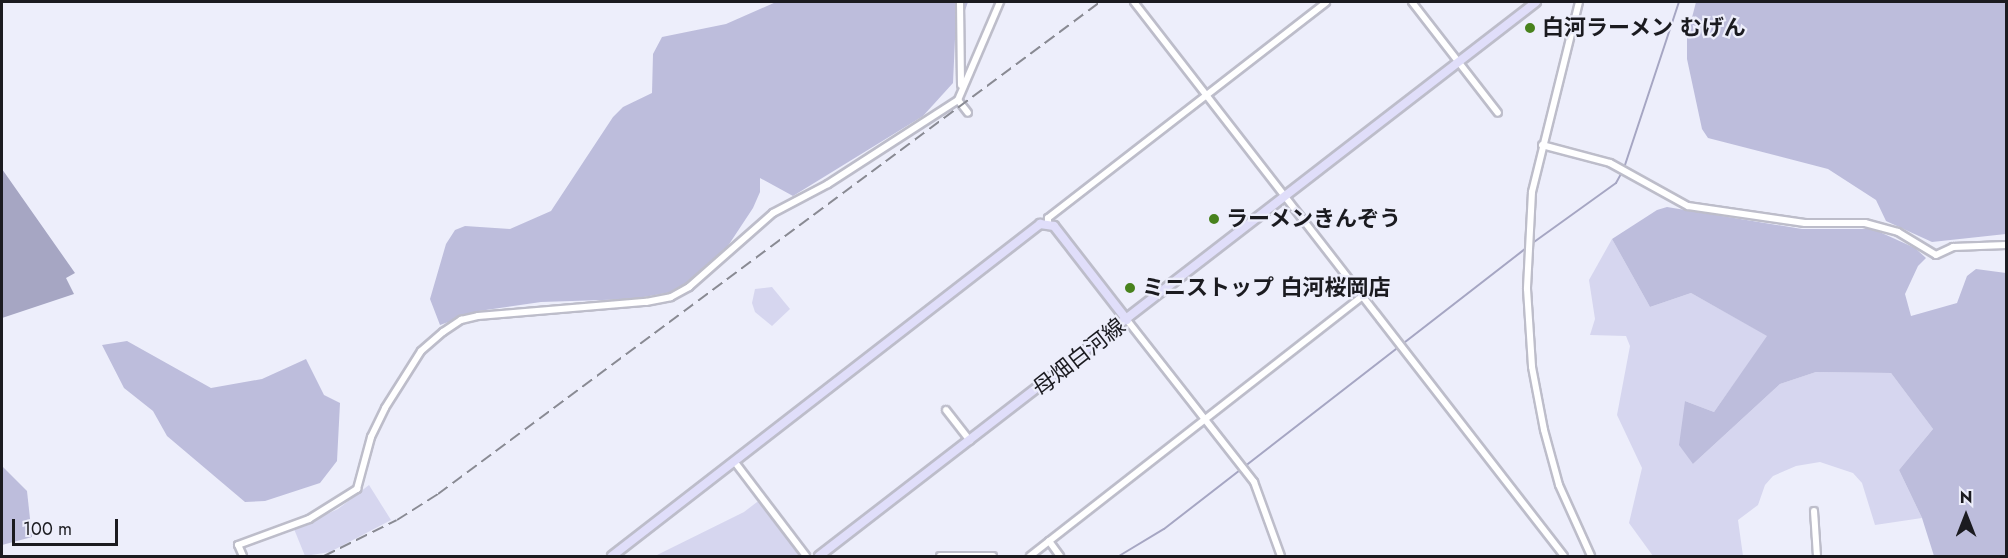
<!DOCTYPE html>
<html>
<head>
<meta charset="utf-8">
<style>
  body { margin:0 }
  #map { position:relative; width:2008px; height:558px; overflow:hidden; background:#edeefb; font-family:Jost,"Noto Sans JP",sans-serif }
  div>[style] { position:absolute }
  [style*='--x'] { left:calc(var(--x)*1px); top:calc(var(--y)*1px); width:calc(var(--w)*1px); rotate:calc(var(--a)*1deg) }
  .green>* { inset:0; background:#d6d6ef }
  .forest>* { inset:0; background:#bdbddc }
  .water>* { inset:0; background:#a6a6c3 }
  .stream>* { height:2px; margin:-1px; padding:0 1px; transform-origin:1px; border-radius:1px; background:#a6a6c3 }
  .roads { filter:drop-shadow(2px 0 #bdbdca) drop-shadow(-2px 0 #bdbdca) drop-shadow(0 2px #bdbdca) drop-shadow(0 -2px #bdbdca) }
  .street>* { height:6px; margin:-3px; padding:0 3px; transform-origin:3px; border-radius:3px; background:#fff }
  .secondary>* { height:8px; margin:-4px; padding:0 4px; transform-origin:4px; border-radius:4px; background:#e0defa }
  .rail>* { height:2px; margin-top:-1px; transform-origin:0; background:repeating-linear-gradient(90deg,#898a93 0 12px,transparent 0 18px) }
  .dots>* { width:16px; height:16px; translate:-50% -50%; box-sizing:border-box; border:3px solid #edeefb; border-radius:50% }
  span { translate:-50% -50%; white-space:nowrap; text-align:center; line-height:1.15; -webkit-text-stroke:4.5px #edeefb; paint-order:stroke }
  .poi-label { font-size:22px; color:#1b1b20; font-weight:700 }
  .left { translate:0 -50%; text-align:left }
  .street-label { font-size:22px; color:#1b1b20 }
  .frame { position:absolute; inset:0; border:3px solid #1b1b20; pointer-events:none }
  .north { position:absolute; left:1936px; top:486px; width:60px; height:60px; -webkit-text-stroke:4px #edeefb; paint-order:stroke; rotate:0deg; font-size:16px; font-weight:700; line-height:24px; text-align:center; color:#1b1b20 }
  .north::after { content:''; display:block; margin:auto; width:21px; height:27px; background:#1b1b20; clip-path:polygon(50% 0,100% 100%,50% 72%,0 100%) }
  .scale { position:absolute; left:12px; top:519px; width:106px; height:27px; box-sizing:border-box; border:3px solid #1b1b20; border-top:0; padding-left:8px; font-size:18px; line-height:21px; white-space:nowrap; color:#1b1b20; -webkit-text-stroke:4px #edeefb; paint-order:stroke }
</style>
</head>
<body>
<div id="map">
  <div class="green">
    <div style="clip-path:polygon(1612px 239px,1650px 307px,1691px 293px,1768px 336px,1714px 412px,1685px 401px,1693px 464px,1780px 384px,1816px 372px,1891px 373px,1933px 429px,1899px 470px,1922px 518px,1875px 525px,1862px 483px,1853px 473px,1820px 462px,1796px 466px,1773px 476px,1765px 485px,1758px 505px,1738px 520px,1743px 556px,1653px 556px,1629px 523px,1642px 468px,1617px 415px,1630px 346px,1626px 336px,1590px 335px,1595px 319px,1589px 280px)"></div>
    <div style="clip-path:polygon(772px 287px,790px 309px,772px 326px,755px 312px,752px 303px,755px 289px)"></div>
    <div style="clip-path:polygon(369px 485px,391px 520px,330px 552px,305px 556px,294px 529px,338px 509px)"></div>
    <div style="clip-path:polygon(761px 499px,804px 556px,657px 555px,744px 512px)"></div>
  </div>
  <div class="forest">
    <div style="clip-path:polygon(776px 2px,968px 2px,955px 39px,953px 83px,923px 116px,793px 196px,760px 178px,760px 192px,753px 208px,718px 261px,677px 291px,633px 299px,541px 302px,479px 311px,440px 325px,430px 299px,446px 244px,455px 230px,465px 226px,510px 229px,551px 211px,613px 117px,623px 107px,652px 93px,653px 54px,662px 37px,726px 24px)"></div>
    <div style="clip-path:polygon(1696px 2px,2006px 2px,2006px 234px,1932px 242px,1886px 221px,1876px 200px,1828px 169px,1708px 138px,1702px 129px,1687px 59px,1687px 37px)"></div>
    <div style="clip-path:polygon(1667px 207px,1802px 229px,1873px 229px,1915px 248px,1926px 258px,1918px 266px,1905px 294px,1911px 316px,1957px 303px,1967px 276px,1976px 269px,2006px 273px,2006px 556px,1934px 556px,1922px 518px,1899px 470px,1933px 429px,1891px 373px,1816px 372px,1780px 384px,1693px 464px,1679px 445px,1685px 401px,1714px 412px,1767px 336px,1691px 293px,1650px 307px,1612px 239px,1657px 210px)"></div>
    <div style="clip-path:polygon(127px 341px,211px 388px,262px 379px,306px 359px,324px 395px,340px 403px,337px 461px,320px 483px,265px 501px,245px 502px,167px 436px,153px 411px,124px 388px,102px 345px)"></div>
    <div style="clip-path:polygon(2px 466px,27px 491px,32px 537px,2px 545px)"></div>
  </div>
  <div class="water">
    <div style="clip-path:polygon(2px 169px,75px 273px,66px 278px,74px 294px,2px 318px)"></div>
  </div>
  <div class="stream">
    <div style="--x:1625;--y:165;--w:172;--a:-71.7"></div>
    <div style="--x:1534;--y:242;--w:101;--a:-35.7"></div>
    <div style="--x:1616;--y:183;--w:13;--a:-61"></div>
    <div style="--x:1119;--y:556;--w:52;--a:-31"></div>
    <div style="--x:1164;--y:529;--w:457;--a:-37.8"></div>
  </div>
  <div class="roads">
    <div class="street">
      <div style="--x:960;--y:2;--w:83;--a:89.3"></div>
      <div style="--x:1134;--y:2;--w:701;--a:52.18"></div>
      <div style="--x:1412;--y:2;--w:140;--a:52.2"></div>
      <div style="--x:1579;--y:2;--w:196;--a:103.9"></div>
      <div style="--x:1532;--y:192;--w:97;--a:93"></div>
      <div style="--x:1527;--y:289;--w:78;--a:86.3"></div>
      <div style="--x:1532;--y:367;--w:64;--a:79.2"></div>
      <div style="--x:1544;--y:430;--w:57;--a:74.7"></div>
      <div style="--x:1559;--y:485;--w:78;--a:65.7"></div>
      <div style="--x:958;--y:100;--w:16;--a:52"></div>
      <div style="--x:1542;--y:145;--w:70;--a:14.8"></div>
      <div style="--x:1610;--y:163;--w:89;--a:28.9"></div>
      <div style="--x:1688;--y:206;--w:118;--a:8.3"></div>
      <div style="--x:1805;--y:223;--w:60;--a:0"></div>
      <div style="--x:1865;--y:223;--w:34;--a:15"></div>
      <div style="--x:1898;--y:232;--w:44;--a:31.2"></div>
      <div style="--x:1936;--y:255;--w:19;--a:-25"></div>
      <div style="--x:1953;--y:247;--w:53;--a:-2.2"></div>
      <div style="--x:1048;--y:223;--w:5;--a:-90"></div>
      <div style="--x:1048;--y:218;--w:352;--a:-37.8"></div>
      <div style="--x:1127;--y:320;--w:206;--a:51.9"></div>
      <div style="--x:1254;--y:482;--w:79;--a:70"></div>
      <div style="--x:946;--y:410;--w:39;--a:52"></div>
      <div style="--x:734;--y:461;--w:119;--a:52.8"></div>
      <div style="--x:1814;--y:511;--w:45;--a:86.2"></div>
      <div style="--x:1049;--y:541;--w:19;--a:54"></div>
      <div style="--x:243;--y:556;--w:12;--a:-114"></div>
      <div style="--x:238;--y:545;--w:76;--a:-20.1"></div>
      <div style="--x:309;--y:519;--w:57;--a:-32"></div>
      <div style="--x:357;--y:489;--w:54;--a:-74.9"></div>
      <div style="--x:371;--y:437;--w:32;--a:-64"></div>
      <div style="--x:385;--y:408;--w:67;--a:-57.7"></div>
      <div style="--x:421;--y:351;--w:29;--a:-41"></div>
      <div style="--x:443;--y:332;--w:22;--a:-34"></div>
      <div style="--x:461;--y:320;--w:17;--a:-13"></div>
      <div style="--x:478;--y:316;--w:169;--a:-4.8"></div>
      <div style="--x:646;--y:302;--w:25;--a:-11"></div>
      <div style="--x:671;--y:297;--w:21;--a:-29"></div>
      <div style="--x:689;--y:287;--w:112;--a:-41.4"></div>
      <div style="--x:773;--y:213;--w:62;--a:-27.8"></div>
      <div style="--x:828;--y:184;--w:155;--a:-32.9"></div>
      <div style="--x:958;--y:100;--w:107;--a:-66.8"></div>
      <div style="--x:940;--y:556;--w:53;--a:0"></div>
      <div style="--x:1030;--y:556;--w:421;--a:-38"></div>
    </div>
    <div class="secondary">
      <div style="--x:612;--y:556;--w:542;--a:-37.8"></div>
      <div style="--x:1040;--y:224;--w:14;--a:8"></div>
      <div style="--x:1054;--y:226;--w:119;--a:52.2"></div>
      <div style="--x:819;--y:556;--w:906;--a:-37.69"></div>
    </div>
  </div>
  <div class="rail">
    <div style="--x:324;--y:556;--w:81;--a:-26.3"></div>
    <div style="--x:397;--y:520;--w:49;--a:-32.4"></div>
    <div style="--x:438;--y:494;--w:825;--a:-36.62"></div>
  </div>
  <div class="dots">
    <div style="left:1530px;top:28px;background:#48821d"></div>
    <div style="left:1214px;top:219px;background:#48821d"></div>
    <div style="left:1130px;top:288px;background:#48821d"></div>
  </div>
  <div class="poi-label">
    <span class="left" style="left:1542px;top:28px">白河ラーメン むげん</span>
    <span class="left" style="left:1226px;top:219px">ラーメンきんぞう</span>
    <span class="left" style="left:1142px;top:288px">ミニストップ 白河桜岡店</span>
  </div>
  <div class="street-label">
    <span style="left:1079px;top:357px;rotate:-38deg">母畑白河線</span>
  </div>
  <div class="frame"></div>
  <div class="north">N</div>
  <div class="scale">100 m</div>
</div>
</body>
</html>
